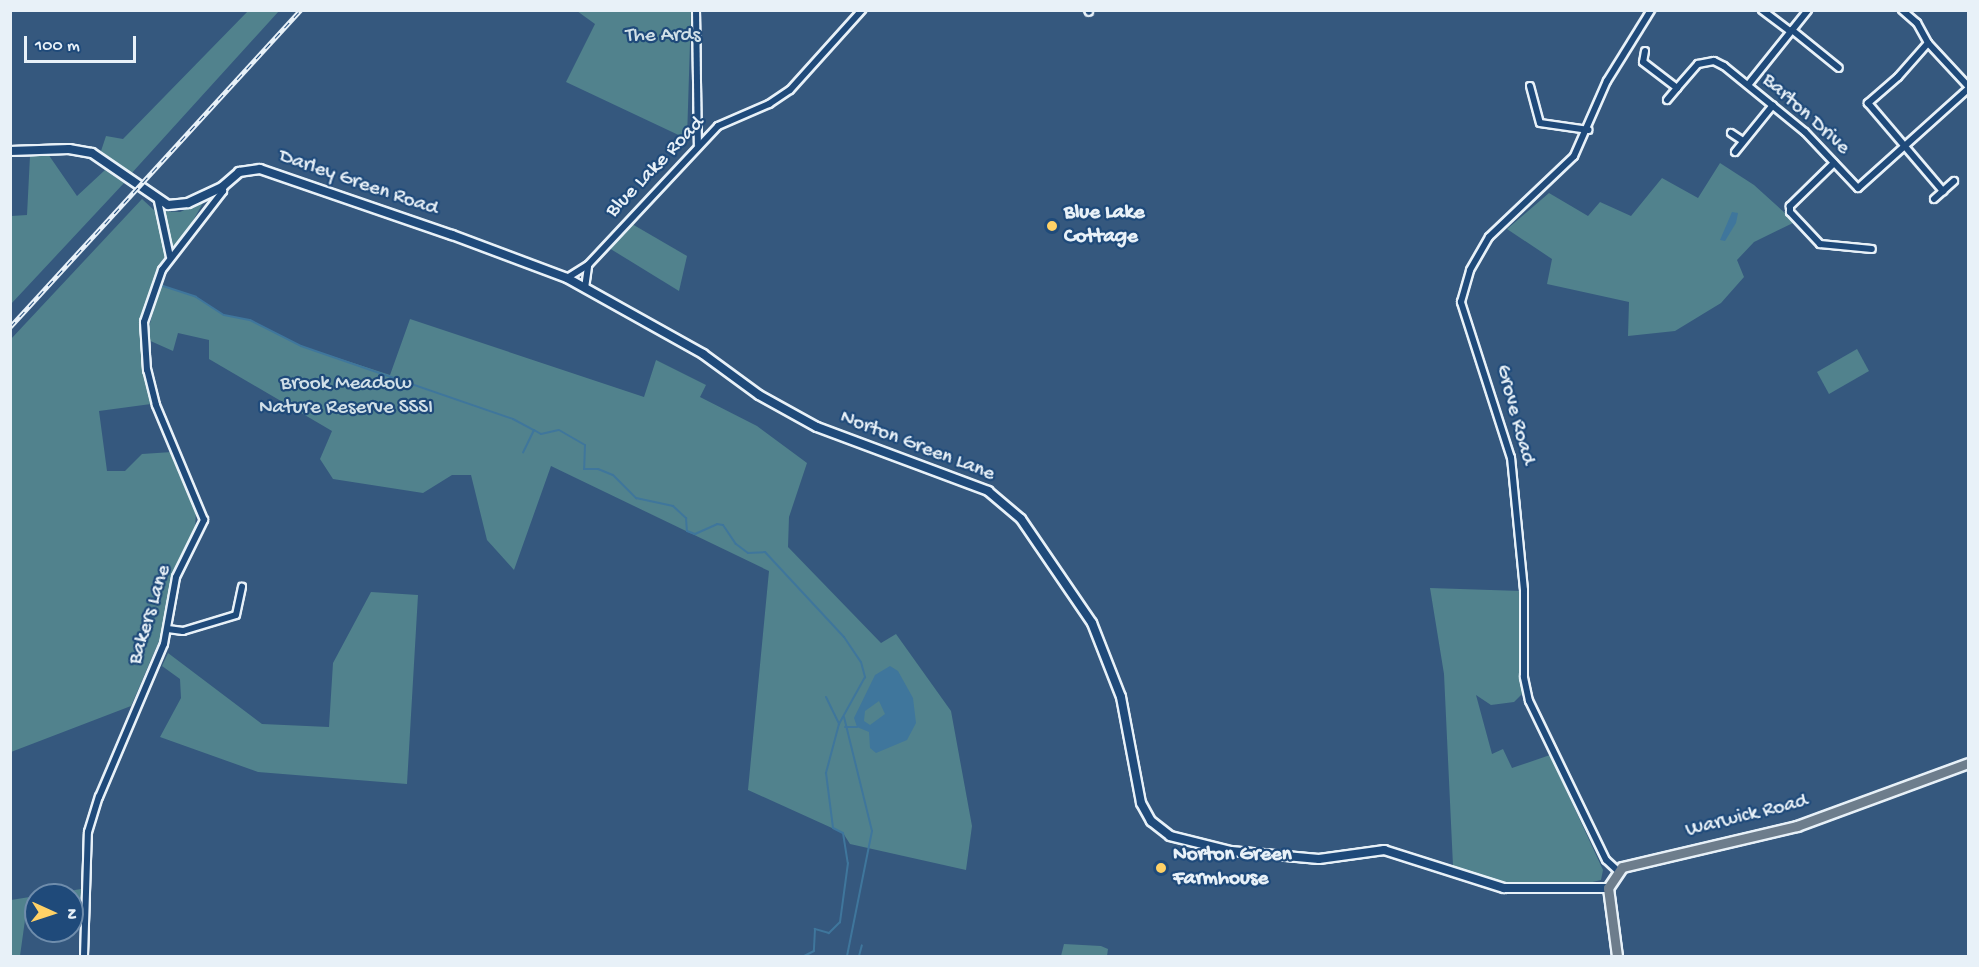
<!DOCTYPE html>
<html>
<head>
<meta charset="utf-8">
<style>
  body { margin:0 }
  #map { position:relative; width:1979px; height:967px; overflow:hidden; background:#35587e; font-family:"Gochi Hand",sans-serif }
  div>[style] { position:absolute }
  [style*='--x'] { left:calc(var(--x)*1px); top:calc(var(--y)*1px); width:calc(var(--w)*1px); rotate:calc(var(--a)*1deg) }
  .green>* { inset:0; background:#51828d }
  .water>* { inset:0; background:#3f769c }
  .stream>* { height:2px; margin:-1px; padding:0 1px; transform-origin:1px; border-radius:1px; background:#3f769c }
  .roads { filter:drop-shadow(2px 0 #e8f1f8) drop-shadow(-2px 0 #e8f1f8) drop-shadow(0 2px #e8f1f8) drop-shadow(0 -2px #e8f1f8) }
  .minor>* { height:6px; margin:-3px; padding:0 3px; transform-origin:3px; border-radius:3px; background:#1f4a7a }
  .tertiary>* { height:8px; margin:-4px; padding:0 4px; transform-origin:4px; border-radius:4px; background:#1f4a7a }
  .primary>* { height:9px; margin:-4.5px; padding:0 4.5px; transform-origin:4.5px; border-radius:4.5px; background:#6d7d8c }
  .rail>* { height:4.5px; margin-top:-2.25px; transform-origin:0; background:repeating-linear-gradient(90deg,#1f4a7a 0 7px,#e8f1f8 0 14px); box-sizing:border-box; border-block:2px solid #e8f1f8 }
  .dots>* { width:16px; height:16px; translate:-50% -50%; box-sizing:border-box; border:3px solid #1f4a7a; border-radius:50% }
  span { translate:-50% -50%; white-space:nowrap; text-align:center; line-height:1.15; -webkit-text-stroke:4.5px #1f4a7a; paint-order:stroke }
  .park-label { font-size:21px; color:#d1e0e8 }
  .street-label { font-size:21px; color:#e8f1f8 }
  .poi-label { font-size:21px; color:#e8f1f8; font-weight:700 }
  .left { translate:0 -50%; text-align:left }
  .frame { position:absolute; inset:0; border:12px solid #e8f1f8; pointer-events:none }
  .north { position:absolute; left:24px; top:883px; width:60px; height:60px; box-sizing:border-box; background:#1f4a7a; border:2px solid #6f8dac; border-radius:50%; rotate:93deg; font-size:16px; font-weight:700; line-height:24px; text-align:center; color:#e8f1f8 }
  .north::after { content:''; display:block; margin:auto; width:21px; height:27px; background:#ffd166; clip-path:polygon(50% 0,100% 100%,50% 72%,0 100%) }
  .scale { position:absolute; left:24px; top:36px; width:112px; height:27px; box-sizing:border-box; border:3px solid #e8f1f8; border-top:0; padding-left:8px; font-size:18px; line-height:21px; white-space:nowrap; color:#e8f1f8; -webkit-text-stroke:4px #1f4a7a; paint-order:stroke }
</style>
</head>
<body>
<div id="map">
  <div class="green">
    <div style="clip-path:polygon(248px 11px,279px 11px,130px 175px,101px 151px,106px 136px,123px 139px)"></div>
    <div style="clip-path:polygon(577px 11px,691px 11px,687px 139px,566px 82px,595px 24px)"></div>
    <div style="clip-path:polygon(48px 154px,77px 196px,105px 170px,124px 183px,11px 304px,11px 216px,27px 215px,30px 156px)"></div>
    <div style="clip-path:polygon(1720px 163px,1754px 185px,1795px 222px,1754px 242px,1737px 260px,1744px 277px,1721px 303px,1675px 331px,1628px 336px,1629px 302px,1547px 284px,1552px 259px,1507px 229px,1549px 193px,1588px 216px,1600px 202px,1631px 216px,1662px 178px,1698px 198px)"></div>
    <div style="clip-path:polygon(142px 199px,155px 211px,180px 212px,204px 201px,181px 242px,163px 259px,145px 303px,141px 346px,151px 404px,99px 411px,107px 471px,125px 471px,142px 454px,172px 452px,196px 510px,195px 531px,172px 581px,162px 634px,131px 706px,11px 752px,11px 339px)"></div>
    <div style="clip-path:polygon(632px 224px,687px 256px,679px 291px,609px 248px)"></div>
    <div style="clip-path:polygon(160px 285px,196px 297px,224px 315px,250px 320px,301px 346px,390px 375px,410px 319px,644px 397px,656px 360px,706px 385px,700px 397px,757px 426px,807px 463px,789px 517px,788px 547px,881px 643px,896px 634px,951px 711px,972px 826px,966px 870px,850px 844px,843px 833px,748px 790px,769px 571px,551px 466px,514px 570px,487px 540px,471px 475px,452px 475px,423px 493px,333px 479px,320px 459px,332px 431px,209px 359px,209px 340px,178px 333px,173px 351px,146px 339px)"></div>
    <div style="clip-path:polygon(1857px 349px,1869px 371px,1829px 394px,1817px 372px)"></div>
    <div style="clip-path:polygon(1430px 588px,1521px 591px,1523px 693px,1514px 702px,1491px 705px,1476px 695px,1492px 754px,1503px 749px,1512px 768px,1550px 755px,1603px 870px,1601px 880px,1584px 884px,1504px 883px,1453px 866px,1444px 674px)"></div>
    <div style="clip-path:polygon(371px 592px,418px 595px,407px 784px,258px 772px,160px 737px,181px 698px,180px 679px,162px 666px,168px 653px,262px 724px,329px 727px,333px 663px)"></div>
    <div style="clip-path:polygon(81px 889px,79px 924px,72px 923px,72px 895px,45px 895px)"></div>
    <div style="clip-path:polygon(36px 896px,36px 920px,25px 920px,20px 956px,11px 956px,11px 900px)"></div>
    <div style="clip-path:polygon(1064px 944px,1101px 946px,1108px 949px,1107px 956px,1061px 956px)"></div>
  </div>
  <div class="water">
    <div style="clip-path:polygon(1732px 212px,1738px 213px,1736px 223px,1725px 241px,1720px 240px)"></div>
    <div style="clip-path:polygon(evenodd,890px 666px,898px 671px,913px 698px,916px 723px,907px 740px,876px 753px,870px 748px,869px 732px,857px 727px,854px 718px,875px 675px,890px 666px,879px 701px,885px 714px,870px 725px,864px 721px,865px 711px,879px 701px)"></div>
  </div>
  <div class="stream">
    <div style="--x:160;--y:285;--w:38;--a:18"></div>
    <div style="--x:196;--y:297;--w:33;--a:33"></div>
    <div style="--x:224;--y:315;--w:26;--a:11"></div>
    <div style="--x:250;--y:320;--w:57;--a:27"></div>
    <div style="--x:301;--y:346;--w:224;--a:19"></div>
    <div style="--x:513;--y:419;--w:24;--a:28"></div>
    <div style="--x:534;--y:430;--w:25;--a:116"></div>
    <div style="--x:534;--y:430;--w:8;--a:30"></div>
    <div style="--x:541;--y:434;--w:18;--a:-13"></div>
    <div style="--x:559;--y:430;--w:30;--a:30"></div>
    <div style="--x:585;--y:445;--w:24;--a:92"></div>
    <div style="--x:584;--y:469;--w:14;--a:0"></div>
    <div style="--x:598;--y:469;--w:16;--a:22"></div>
    <div style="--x:613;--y:475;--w:33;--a:45"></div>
    <div style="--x:636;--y:498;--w:38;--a:12"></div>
    <div style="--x:673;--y:506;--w:18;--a:43"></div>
    <div style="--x:686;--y:518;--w:13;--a:86"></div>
    <div style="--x:687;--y:531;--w:9;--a:21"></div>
    <div style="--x:695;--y:534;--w:24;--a:-24"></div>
    <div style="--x:717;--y:524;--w:6;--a:9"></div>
    <div style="--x:723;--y:525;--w:23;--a:56"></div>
    <div style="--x:736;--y:544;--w:15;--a:37"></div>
    <div style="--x:748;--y:553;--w:17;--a:-3"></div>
    <div style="--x:765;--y:552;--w:116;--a:47.1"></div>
    <div style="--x:844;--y:637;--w:30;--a:56"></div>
    <div style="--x:861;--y:662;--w:16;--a:75"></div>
    <div style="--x:865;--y:677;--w:54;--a:119"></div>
    <div style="--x:839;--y:724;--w:51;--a:104.9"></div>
    <div style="--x:826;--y:773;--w:55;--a:82.7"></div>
    <div style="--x:833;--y:828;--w:11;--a:27"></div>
    <div style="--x:843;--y:833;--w:30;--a:81"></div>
    <div style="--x:848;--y:863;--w:60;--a:97.7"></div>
    <div style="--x:840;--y:922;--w:16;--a:135"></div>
    <div style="--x:829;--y:933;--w:15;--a:-164"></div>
    <div style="--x:815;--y:929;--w:22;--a:93"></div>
    <div style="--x:814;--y:951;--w:11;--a:153"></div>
    <div style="--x:826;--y:697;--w:30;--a:64"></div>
    <div style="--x:844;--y:717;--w:117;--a:76.2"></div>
    <div style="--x:872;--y:831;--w:127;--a:101.3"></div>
    <div style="--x:845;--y:727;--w:12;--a:0"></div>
    <div style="--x:859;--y:956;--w:11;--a:-75"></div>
  </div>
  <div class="roads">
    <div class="minor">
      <div style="--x:696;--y:10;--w:135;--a:89.2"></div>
      <div style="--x:1088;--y:10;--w:2;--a:63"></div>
      <div style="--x:1762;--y:10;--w:35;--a:37"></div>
      <div style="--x:1902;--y:10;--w:20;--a:41"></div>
      <div style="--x:1917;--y:23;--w:23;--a:61"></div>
      <div style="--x:1928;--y:43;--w:59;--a:47.1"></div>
      <div style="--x:1792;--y:30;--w:60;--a:39"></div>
      <div style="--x:1928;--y:43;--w:45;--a:131.4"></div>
      <div style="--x:1898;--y:77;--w:40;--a:139"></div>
      <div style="--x:1868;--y:103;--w:116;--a:49.6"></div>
      <div style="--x:1645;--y:51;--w:11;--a:100"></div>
      <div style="--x:1643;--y:62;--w:43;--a:37.4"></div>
      <div style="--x:1677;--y:88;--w:32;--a:-49"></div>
      <div style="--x:1698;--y:64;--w:16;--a:-11"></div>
      <div style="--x:1714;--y:61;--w:11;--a:27"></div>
      <div style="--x:1724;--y:66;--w:104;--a:39.2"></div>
      <div style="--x:1805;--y:132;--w:77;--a:46.6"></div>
      <div style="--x:1858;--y:188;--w:148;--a:-42"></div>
      <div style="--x:1748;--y:85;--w:96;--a:-51.3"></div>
      <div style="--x:1530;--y:86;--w:38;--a:75"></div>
      <div style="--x:1540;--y:123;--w:49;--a:8.3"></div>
      <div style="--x:1667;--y:100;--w:16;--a:-50"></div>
      <div style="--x:1731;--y:133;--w:14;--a:34"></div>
      <div style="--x:1735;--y:152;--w:60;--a:-51"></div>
      <div style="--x:1834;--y:163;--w:62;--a:135.7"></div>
      <div style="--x:1790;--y:206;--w:6;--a:90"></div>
      <div style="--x:1790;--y:212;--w:44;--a:46.8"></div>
      <div style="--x:1820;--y:244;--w:52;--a:5.5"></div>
      <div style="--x:1934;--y:199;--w:27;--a:-42"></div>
      <div style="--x:158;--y:201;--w:57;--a:77.9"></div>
      <div style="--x:567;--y:278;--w:25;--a:-32"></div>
      <div style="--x:588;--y:265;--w:190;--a:-46.9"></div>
      <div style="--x:718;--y:126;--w:56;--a:-23.3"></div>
      <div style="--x:769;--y:104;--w:25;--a:-34"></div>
      <div style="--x:790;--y:90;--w:108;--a:-48"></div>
      <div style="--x:585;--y:288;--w:22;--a:-82"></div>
      <div style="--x:168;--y:629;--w:15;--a:8"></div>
      <div style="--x:183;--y:631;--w:55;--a:-16.8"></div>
      <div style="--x:236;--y:615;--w:29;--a:-78"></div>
      <div style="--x:1618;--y:871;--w:16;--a:-137"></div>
      <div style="--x:1606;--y:860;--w:177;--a:-115.8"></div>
      <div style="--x:1529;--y:701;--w:25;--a:-102"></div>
      <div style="--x:1524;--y:677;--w:87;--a:-90"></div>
      <div style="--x:1524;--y:590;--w:133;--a:-95.6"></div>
      <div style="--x:1511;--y:458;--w:164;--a:-107.8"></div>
      <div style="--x:1461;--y:302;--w:33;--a:-74"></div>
      <div style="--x:1470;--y:270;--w:38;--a:-60"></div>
      <div style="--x:1489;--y:237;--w:117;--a:-43.6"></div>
      <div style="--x:1574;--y:156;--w:82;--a:-66.3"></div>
      <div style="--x:1607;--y:81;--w:84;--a:-58.2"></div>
      <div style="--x:84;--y:956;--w:124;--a:-88.2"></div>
      <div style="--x:88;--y:832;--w:37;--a:-73"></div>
      <div style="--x:99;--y:797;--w:166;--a:-67"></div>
      <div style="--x:164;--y:644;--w:68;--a:-79.8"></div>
      <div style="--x:176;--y:577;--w:64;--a:-63.8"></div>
      <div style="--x:204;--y:520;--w:125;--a:-112.7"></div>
      <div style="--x:156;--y:405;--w:36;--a:-104"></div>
      <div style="--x:147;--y:370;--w:48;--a:-93.6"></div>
      <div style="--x:144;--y:322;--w:55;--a:-70.9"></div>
      <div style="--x:162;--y:270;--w:100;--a:-52.3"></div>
      <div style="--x:223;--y:191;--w:4;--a:-104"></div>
    </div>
    <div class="tertiary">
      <div style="--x:10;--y:151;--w:59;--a:-1.9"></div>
      <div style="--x:69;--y:149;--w:23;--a:10"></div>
      <div style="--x:92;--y:153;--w:92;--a:34.4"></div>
      <div style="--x:168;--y:205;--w:20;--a:-6"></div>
      <div style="--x:188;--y:203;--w:38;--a:-25"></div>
      <div style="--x:222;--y:187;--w:23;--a:-41"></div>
      <div style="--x:239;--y:172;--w:21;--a:-8"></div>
      <div style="--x:260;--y:169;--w:203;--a:19"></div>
      <div style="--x:452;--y:235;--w:123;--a:20.5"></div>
      <div style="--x:567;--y:278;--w:156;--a:29.2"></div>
      <div style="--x:703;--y:354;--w:69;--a:36.2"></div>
      <div style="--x:759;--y:395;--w:66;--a:28.9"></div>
      <div style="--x:817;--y:427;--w:183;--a:20.5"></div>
      <div style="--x:988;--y:491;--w:43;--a:40.3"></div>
      <div style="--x:1021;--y:519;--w:126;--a:55.7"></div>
      <div style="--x:1092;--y:623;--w:79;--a:68.6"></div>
      <div style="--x:1121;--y:697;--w:108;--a:79.3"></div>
      <div style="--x:1141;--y:803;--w:21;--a:61"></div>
      <div style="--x:1151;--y:821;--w:24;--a:38"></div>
      <div style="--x:1170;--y:836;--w:63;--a:13.8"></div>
      <div style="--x:1231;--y:851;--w:88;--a:5.2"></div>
      <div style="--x:1319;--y:859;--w:66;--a:-7.9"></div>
      <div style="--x:1384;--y:850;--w:126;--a:17.6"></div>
      <div style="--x:1504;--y:888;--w:104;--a:0"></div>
    </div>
    <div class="primary">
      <div style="--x:1617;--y:956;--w:69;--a:-97.5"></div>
      <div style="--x:1608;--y:888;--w:25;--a:-56"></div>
      <div style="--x:1622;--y:867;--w:180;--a:-13.2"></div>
      <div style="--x:1797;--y:826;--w:182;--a:-20.2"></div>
    </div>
  </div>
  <div class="rail">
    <div style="--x:10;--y:327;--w:430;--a:-47.5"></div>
  </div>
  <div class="dots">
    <div style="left:1052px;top:226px;background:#ffd166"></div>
    <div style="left:1161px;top:868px;background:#ffd166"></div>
  </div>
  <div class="park-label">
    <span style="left:663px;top:37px">The Ards</span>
    <span style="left:346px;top:397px">Brook Meadow<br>Nature Reserve SSSI</span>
  </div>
  <div class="street-label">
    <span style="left:1805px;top:115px;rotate:42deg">Barton Drive</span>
    <span style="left:656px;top:168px;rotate:-46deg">Blue Lake Road</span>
    <span style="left:358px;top:184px;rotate:19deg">Darley Green Road</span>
    <span style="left:1514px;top:415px;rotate:75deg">Grove Road</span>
    <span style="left:917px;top:447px;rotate:21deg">Norton Green Lane</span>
    <span style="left:151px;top:615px;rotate:-73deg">Bakers Lane</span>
    <span style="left:1747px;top:817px;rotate:-14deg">Warwick Road</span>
  </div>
  <div class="poi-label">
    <span class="left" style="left:1064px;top:226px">Blue Lake<br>Cottage</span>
    <span class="left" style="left:1173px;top:868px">Norton Green<br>Farmhouse</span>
  </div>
  <div class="frame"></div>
  <div class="north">N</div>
  <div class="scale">100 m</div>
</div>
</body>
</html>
